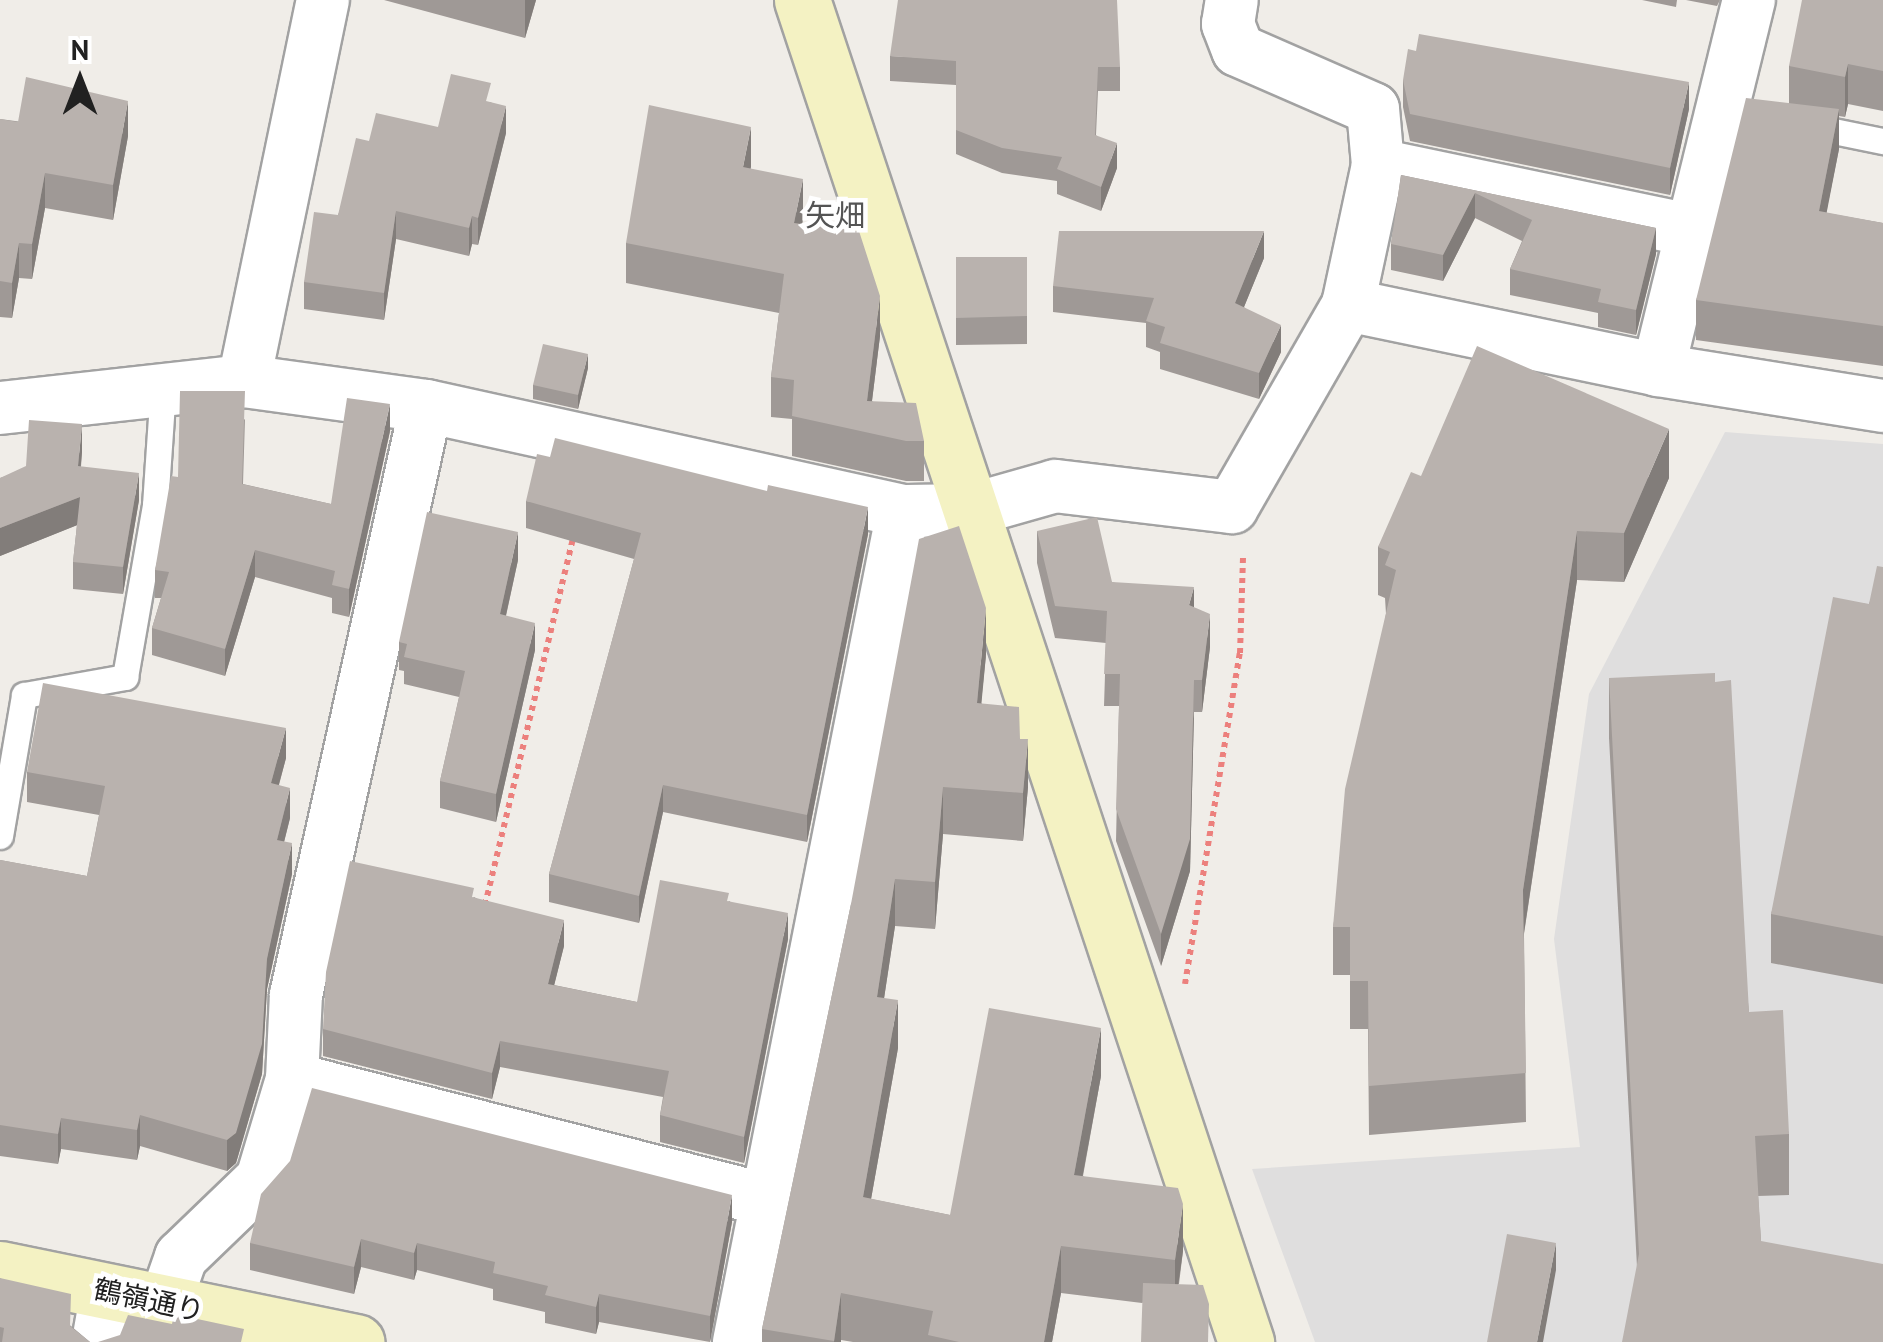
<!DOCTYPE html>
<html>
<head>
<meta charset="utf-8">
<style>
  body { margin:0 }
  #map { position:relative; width:1883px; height:1342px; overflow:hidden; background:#f0ede8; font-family:"PT Sans","Noto Sans JP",sans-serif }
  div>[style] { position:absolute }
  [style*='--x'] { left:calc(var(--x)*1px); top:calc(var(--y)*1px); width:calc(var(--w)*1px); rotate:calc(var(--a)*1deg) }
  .residential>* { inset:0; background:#dfdede }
  .path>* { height:6px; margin-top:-3px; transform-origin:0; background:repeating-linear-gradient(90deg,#ec807d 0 5px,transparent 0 10px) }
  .roads { filter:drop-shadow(2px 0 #a2a2a2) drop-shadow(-2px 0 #a2a2a2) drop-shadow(0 2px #a2a2a2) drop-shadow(0 -2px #a2a2a2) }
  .lane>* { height:25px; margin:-12.5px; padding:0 12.5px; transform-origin:12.5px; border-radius:12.5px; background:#fff }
  .street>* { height:52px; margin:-26px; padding:0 26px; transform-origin:26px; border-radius:26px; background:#fff }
  .secondary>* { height:55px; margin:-27.5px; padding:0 27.5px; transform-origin:27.5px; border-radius:27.5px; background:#f4f2c3 }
  .wall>* { inset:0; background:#9f9996 }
  .shaded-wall>* { inset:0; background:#827d7a }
  .building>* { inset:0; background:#b9b2ae }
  span { translate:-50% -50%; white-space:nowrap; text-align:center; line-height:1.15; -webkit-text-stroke:9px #fff; paint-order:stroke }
  .street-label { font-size:28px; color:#212121 }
  .neighbourhood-label { font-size:30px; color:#545454 }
  .north { position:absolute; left:30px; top:30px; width:100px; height:100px; -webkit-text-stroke:8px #fff; paint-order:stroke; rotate:0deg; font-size:28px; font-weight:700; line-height:40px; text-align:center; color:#212121 }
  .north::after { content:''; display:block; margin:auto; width:35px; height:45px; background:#212121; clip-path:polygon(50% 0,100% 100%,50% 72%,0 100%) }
</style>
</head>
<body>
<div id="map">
  <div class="residential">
    <div style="clip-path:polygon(1725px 432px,1883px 444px,1883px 1342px,1315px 1342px,1252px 1169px,1580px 1147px,1554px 939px,1589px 694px)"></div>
  </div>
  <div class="path">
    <div style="--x:485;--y:905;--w:382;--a:-76.5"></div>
    <div style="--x:1185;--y:984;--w:336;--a:-80.6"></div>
    <div style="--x:1240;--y:653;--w:97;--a:-88.2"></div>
  </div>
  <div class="roads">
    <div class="lane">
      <div style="--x:1809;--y:126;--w:76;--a:11.5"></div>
      <div style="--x:0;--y:836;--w:143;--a:-80.3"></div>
      <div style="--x:24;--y:695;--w:103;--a:-10.1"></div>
      <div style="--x:125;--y:677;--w:175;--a:-80.1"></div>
      <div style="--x:155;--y:505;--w:118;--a:-86.1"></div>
    </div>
    <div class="street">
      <div style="--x:1378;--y:165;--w:319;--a:11.8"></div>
      <div style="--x:1348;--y:305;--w:317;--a:11.8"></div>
      <div style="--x:1658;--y:370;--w:228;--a:9.1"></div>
      <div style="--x:1658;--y:370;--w:381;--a:-76.2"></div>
      <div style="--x:244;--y:381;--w:389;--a:-78.3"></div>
      <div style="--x:0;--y:408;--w:245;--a:-6.3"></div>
      <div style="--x:244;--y:381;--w:184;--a:7.8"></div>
      <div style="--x:426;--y:406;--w:488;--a:12.4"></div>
      <div style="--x:903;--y:511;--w:68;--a:-0.8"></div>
      <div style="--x:971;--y:510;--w:87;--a:-15.9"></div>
      <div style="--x:1055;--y:486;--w:178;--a:6.8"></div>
      <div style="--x:1232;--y:507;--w:233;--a:-60.1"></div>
      <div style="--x:1348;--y:305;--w:143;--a:-77.9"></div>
      <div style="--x:1378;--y:165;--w:56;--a:-95.1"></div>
      <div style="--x:1373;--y:109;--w:147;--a:-156.4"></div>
      <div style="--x:1238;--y:50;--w:28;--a:-111"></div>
      <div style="--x:1228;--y:24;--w:24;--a:-81"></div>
      <div style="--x:292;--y:1079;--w:490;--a:14.3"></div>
      <div style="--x:165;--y:1303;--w:49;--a:-70.8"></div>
      <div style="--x:181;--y:1257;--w:112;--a:-43.9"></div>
      <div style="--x:262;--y:1179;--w:104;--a:-73.3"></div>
      <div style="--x:292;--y:1079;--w:84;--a:-87.3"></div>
      <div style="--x:296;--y:995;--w:603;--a:-77.55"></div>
      <div style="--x:98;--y:1342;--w:52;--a:-80"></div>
      <div style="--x:739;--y:1342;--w:847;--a:-78.84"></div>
    </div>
    <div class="secondary">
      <div style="--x:802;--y:0;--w:1414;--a:71.69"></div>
      <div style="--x:0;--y:1269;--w:364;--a:11.6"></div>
    </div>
  </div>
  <div class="wall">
    <div style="clip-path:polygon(384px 0,536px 0,525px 38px)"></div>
    <div style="clip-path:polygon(1642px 0,1677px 0,1676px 7px)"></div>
    <div style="clip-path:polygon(1686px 0,1720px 0,1717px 6px)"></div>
    <div style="clip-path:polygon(1883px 0,1883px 111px,1848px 104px,1845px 117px,1839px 116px,1839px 149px,1826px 213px,1883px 223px,1883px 366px,1696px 340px,1696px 300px,1789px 103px,1789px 66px)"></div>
    <div style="clip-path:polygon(890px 56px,1120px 67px,1120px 91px,1098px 91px,1096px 135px,1117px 168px,1101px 211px,1057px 194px,1057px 181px,1002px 173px,956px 154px,956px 85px,890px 81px)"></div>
    <div style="clip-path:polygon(1403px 80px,1689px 109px,1670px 195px,1410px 141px,1403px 107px)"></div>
    <div style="clip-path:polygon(491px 102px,506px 133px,478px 245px,472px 244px,469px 256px,396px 239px,384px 320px,304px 309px,304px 282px,338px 215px,369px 141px,438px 127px)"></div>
    <div style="clip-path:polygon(0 119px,128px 136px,113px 220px,45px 208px,32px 279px,19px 278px,12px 318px,0 317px)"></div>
    <div style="clip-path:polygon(751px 169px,803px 219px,802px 224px,880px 336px,872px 401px,924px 441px,924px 481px,906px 481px,792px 456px,792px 419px,771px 417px,771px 377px,779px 313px,626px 283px,626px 243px)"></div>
    <div style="clip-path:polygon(1401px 175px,1656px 228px,1656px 254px,1636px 335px,1598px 327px,1598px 313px,1510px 295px,1510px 269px,1522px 241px,1475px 218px,1443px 281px,1391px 270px,1391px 244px)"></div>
    <div style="clip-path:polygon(956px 257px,1027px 257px,1027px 344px,956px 345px)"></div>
    <div style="clip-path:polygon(1264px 258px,1244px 307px,1281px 352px,1259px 399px,1160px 369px,1160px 352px,1146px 347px,1146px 323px,1053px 312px,1053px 286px)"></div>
    <div style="clip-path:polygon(588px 368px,578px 409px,533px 399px,533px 385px)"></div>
    <div style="clip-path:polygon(245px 419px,243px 484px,331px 504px,390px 431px,349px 617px,332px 613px,332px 598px,255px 577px,225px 676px,152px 655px,152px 628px,161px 598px,155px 598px,155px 570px,178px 477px)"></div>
    <div style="clip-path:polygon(82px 452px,81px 467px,139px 500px,123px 594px,73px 589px,73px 562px,77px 525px,0 556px,0 478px)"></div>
    <div style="clip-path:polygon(1421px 476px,1669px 478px,1624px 582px,1577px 580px,1524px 934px,1526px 1122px,1369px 1135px,1368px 1029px,1350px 1029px,1350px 975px,1333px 975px,1333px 927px,1386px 614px,1385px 598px,1378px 595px,1378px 547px)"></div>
    <div style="clip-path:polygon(526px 501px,868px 534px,807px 842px,663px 812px,639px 923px,549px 902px,549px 874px,634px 559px,526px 528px)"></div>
    <div style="clip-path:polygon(1037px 531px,1112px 582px,1194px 608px,1210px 647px,1202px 712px,1194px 712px,1190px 871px,1161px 966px,1116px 841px,1119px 706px,1104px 706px,1106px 643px,1055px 638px,1037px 563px)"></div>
    <div style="clip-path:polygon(518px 560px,506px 616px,535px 650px,496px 822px,440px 808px,440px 781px,459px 697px,404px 684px,404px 671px,399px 670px,399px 642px)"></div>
    <div style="clip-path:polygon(1883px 567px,1883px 984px,1771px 963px,1771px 914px,1869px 604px)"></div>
    <div style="clip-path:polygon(986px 655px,981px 703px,1020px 739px,1028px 787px,1023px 841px,943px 834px,935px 929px,895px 926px,884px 998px,898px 1048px,871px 1199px,950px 1215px,1101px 1076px,1083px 1176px,1183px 1251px,1179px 1284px,1142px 1303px,1061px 1293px,1052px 1342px,853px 1342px,841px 1340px,841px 1342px,762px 1342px,762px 1329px,851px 904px)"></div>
    <div style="clip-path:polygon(1609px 678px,1715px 682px,1749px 1012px,1789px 1134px,1789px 1195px,1758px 1196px,1761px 1241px,1637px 1267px,1609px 738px)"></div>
    <div style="clip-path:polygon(286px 758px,279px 785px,290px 818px,284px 842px,292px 874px,267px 989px,262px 1074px,236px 1163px,227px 1171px,140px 1146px,137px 1160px,61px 1149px,58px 1164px,0 1156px,0 860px,87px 876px,99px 815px,27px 802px,27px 772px)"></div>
    <div style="clip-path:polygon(474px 897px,564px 946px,554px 985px,637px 1002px,729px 901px,788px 939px,744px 1163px,660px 1142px,660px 1115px,663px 1097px,500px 1067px,492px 1099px,323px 1056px,323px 1029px)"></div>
    <div style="clip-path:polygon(732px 1222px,710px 1342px,599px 1322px,596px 1334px,545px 1323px,545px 1312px,493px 1300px,493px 1289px,417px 1270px,414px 1280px,361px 1267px,354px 1294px,250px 1270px,250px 1243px)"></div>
    <div style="clip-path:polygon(0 1278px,71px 1326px,90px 1342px,0 1342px)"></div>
  </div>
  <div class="shaded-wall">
    <div style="clip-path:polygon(525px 0,536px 0,525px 38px)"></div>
    <div style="clip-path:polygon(1848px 64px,1848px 104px,1845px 117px,1845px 77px)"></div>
    <div style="clip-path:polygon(1689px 82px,1689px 109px,1670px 195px,1670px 168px)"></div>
    <div style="clip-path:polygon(128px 101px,128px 136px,113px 220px,113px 185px)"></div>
    <div style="clip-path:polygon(506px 106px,506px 133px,478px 245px,478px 218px)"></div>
    <div style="clip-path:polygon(1839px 109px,1839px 149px,1819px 252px,1819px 211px)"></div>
    <div style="clip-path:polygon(751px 127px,751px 167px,743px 207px,743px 167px)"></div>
    <div style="clip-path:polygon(1117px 143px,1117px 168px,1101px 211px,1101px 187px)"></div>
    <div style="clip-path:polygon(45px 173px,45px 208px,32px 279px,32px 244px)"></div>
    <div style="clip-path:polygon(803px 179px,803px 219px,794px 263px,794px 223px)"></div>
    <div style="clip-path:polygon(1475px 193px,1475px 218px,1443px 281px,1443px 255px)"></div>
    <div style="clip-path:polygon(396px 211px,396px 239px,384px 320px,384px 293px)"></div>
    <div style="clip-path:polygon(472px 216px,472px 244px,469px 256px,469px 228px)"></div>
    <div style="clip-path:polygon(1656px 228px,1656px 254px,1636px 335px,1636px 310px)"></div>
    <div style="clip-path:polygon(1264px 231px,1264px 258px,1235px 329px,1235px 303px)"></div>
    <div style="clip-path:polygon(19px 243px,19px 278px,12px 318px,12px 283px)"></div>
    <div style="clip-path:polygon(880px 296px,880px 336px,868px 433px,867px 401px)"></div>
    <div style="clip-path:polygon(1281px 325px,1281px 352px,1259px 399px,1259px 373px)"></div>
    <div style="clip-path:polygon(588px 354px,588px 368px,578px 409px,578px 395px)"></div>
    <div style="clip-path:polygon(390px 404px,390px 431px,349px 617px,349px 589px)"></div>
    <div style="clip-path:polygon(82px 424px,82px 452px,78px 494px,78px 466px)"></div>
    <div style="clip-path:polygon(1669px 429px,1669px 478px,1624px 582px,1624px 533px)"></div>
    <div style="clip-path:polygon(139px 473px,139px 500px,123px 594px,123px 567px)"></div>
    <div style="clip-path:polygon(80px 497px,80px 524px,0 556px,0 528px)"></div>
    <div style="clip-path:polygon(868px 507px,868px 534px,807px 842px,807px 815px)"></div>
    <div style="clip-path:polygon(1577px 531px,1577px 580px,1523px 939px,1523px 890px)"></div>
    <div style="clip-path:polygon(518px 532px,518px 560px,500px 642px,500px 614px)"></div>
    <div style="clip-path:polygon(255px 550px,255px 577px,225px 676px,225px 649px)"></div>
    <div style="clip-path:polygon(1194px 587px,1194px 619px,1189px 605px)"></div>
    <div style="clip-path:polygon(986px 608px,986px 655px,977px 750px,977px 703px)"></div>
    <div style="clip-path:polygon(1210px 614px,1210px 647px,1202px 712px,1202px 680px)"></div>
    <div style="clip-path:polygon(535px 623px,535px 650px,496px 822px,496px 794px)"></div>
    <div style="clip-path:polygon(1194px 712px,1190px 871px,1161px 966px,1161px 934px)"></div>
    <div style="clip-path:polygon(286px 728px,286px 758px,271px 813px,271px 783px)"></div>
    <div style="clip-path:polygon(1028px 739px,1028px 787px,1023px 841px,1023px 793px)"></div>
    <div style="clip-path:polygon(663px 785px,663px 812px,639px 923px,639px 896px)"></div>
    <div style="clip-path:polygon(943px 787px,943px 834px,935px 929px,935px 882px)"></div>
    <div style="clip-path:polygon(290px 788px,290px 818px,277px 870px,277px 840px)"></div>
    <div style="clip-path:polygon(292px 843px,292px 874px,267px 989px,262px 1074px,236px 1163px,227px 1171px,227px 1140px)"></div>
    <div style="clip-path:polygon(895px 879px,895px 926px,877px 1045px,877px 997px)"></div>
    <div style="clip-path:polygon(788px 913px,788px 939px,744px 1163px,744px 1137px)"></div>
    <div style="clip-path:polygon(564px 920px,564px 946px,548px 1010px,548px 984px)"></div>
    <div style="clip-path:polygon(898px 1000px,898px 1048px,863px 1244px,863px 1197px)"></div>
    <div style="clip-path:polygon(1101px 1028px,1101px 1076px,1074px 1222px,1074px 1175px)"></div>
    <div style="clip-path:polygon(500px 1041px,500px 1067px,492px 1099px,492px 1073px)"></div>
    <div style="clip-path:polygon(140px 1115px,140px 1146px,137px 1160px,137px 1130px)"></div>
    <div style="clip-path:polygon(61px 1118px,61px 1149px,58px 1164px,58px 1134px)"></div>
    <div style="clip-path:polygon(732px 1195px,732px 1222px,710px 1342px,710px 1316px)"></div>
    <div style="clip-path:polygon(1183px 1204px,1183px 1251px,1175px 1307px,1175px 1260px)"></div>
    <div style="clip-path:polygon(361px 1239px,361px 1267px,354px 1294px,354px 1267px)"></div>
    <div style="clip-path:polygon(417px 1243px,417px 1270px,414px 1280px,414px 1253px)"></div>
    <div style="clip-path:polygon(1556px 1243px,1556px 1270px,1543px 1342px,1537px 1342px)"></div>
    <div style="clip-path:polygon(1061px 1246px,1061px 1293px,1052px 1342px,1044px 1342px)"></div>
    <div style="clip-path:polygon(841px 1293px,841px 1342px,834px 1342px)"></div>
    <div style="clip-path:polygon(599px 1294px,599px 1322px,596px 1334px,596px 1307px)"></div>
  </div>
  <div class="building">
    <div style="clip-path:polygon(898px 0,1117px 0,1120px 67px,1098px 67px,1095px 135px,1117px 143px,1101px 187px,1057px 169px,1062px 157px,1002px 148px,956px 130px,956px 61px,890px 56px)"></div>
    <div style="clip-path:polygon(1802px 0,1883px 0,1883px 71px,1848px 64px,1845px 77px,1789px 66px)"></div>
    <div style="clip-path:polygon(1419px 34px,1689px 82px,1670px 168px,1410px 114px,1403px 80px,1408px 49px,1416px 51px)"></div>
    <div style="clip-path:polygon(451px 74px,491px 83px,486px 101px,506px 106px,478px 218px,472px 216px,469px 228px,396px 211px,384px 293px,304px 282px,314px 212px,338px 215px,356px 138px,369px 141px,376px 113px,438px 127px)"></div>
    <div style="clip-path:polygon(26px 77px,128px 101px,113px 185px,45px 173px,32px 244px,19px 243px,12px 283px,0 281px,0 119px,18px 122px)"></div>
    <div style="clip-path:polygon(1746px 98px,1839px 109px,1819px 211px,1883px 223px,1883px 326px,1696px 300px)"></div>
    <div style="clip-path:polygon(649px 105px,751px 127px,743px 167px,803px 179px,794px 223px,859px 231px,880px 296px,867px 401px,916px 403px,924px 441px,906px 441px,792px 416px,794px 380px,771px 377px,784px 274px,626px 243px)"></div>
    <div style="clip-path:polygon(1401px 175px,1656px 228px,1636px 310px,1598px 302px,1601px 289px,1510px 269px,1532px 220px,1475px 193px,1443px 255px,1391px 244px)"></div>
    <div style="clip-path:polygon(1059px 231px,1264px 231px,1235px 303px,1281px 325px,1259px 373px,1160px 343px,1165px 327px,1146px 321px,1154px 298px,1053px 286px)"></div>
    <div style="clip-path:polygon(956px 257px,1027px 257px,1027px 316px,956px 318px)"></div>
    <div style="clip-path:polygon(543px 344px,588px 354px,578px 395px,533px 385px)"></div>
    <div style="clip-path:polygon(1477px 346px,1669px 429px,1624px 533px,1577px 531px,1523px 890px,1526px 1073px,1369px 1086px,1368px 981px,1350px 981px,1350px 927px,1333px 927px,1345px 789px,1396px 570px,1385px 565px,1390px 552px,1378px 547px,1411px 472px,1421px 476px)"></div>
    <div style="clip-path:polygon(180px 391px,245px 391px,242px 484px,331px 504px,347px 398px,390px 404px,349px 589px,332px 585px,335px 571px,255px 550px,225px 649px,152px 628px,169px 572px,155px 570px,171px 476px,178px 477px)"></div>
    <div style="clip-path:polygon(29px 420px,82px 424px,78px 466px,139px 473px,123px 567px,73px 562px,80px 497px,0 528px,0 478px,26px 466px)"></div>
    <div style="clip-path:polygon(555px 438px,767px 491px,768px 485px,868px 507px,807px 815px,663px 785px,639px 896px,549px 874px,641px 533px,526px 501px,537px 454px,550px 457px)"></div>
    <div style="clip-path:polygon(427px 512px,518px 532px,500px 614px,535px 623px,496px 794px,440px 781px,465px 671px,404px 657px,407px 644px,399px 642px)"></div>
    <div style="clip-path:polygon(1097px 517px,1112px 582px,1194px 587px,1189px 605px,1210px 614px,1202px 680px,1194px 680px,1190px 839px,1161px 934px,1116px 809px,1120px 674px,1104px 674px,1107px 611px,1055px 606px,1037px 531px)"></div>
    <div style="clip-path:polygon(959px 526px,986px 608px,977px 703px,1019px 707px,1020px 739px,1028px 739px,1023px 793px,943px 787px,935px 882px,895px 879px,877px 997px,898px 1000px,863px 1197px,950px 1215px,989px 1008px,1101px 1028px,1074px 1175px,1178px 1188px,1183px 1204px,1175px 1260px,1061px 1246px,1044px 1342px,959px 1342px,928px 1335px,933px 1311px,841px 1293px,834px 1341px,762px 1329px,851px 904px,919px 539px)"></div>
    <div style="clip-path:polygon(1877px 566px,1883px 567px,1883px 936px,1771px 914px,1833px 597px,1869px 604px)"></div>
    <div style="clip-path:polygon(1715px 673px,1715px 682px,1731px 680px,1749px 1012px,1783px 1010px,1789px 1134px,1755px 1136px,1761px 1241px,1883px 1264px,1883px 1342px,1622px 1342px,1639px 1254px,1609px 678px)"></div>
    <div style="clip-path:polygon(43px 683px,286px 728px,271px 783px,290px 788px,277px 840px,292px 843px,267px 959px,262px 1044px,236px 1133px,227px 1140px,140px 1115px,137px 1130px,61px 1118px,58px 1134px,0 1125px,0 860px,87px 876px,105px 786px,27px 772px)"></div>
    <div style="clip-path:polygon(350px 861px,474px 888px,472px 897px,564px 920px,548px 984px,637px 1002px,660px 880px,729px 893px,727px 901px,788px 913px,744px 1137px,660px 1115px,669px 1071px,500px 1041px,492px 1073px,323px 1029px,326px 972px)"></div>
    <div style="clip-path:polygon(312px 1088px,732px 1195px,710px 1316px,599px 1294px,596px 1307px,545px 1295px,548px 1286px,493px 1273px,495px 1262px,417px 1243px,414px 1253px,361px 1239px,354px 1267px,250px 1243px,261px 1194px,290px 1161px)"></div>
    <div style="clip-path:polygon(1507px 1234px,1556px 1243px,1537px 1342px,1487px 1342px)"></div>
    <div style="clip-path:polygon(0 1278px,71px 1294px,70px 1326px,90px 1342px,2px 1342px,4px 1328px,0 1327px)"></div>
    <div style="clip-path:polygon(1143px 1283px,1203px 1285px,1209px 1304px,1208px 1342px,1141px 1342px)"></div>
    <div style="clip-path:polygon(174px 1314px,244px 1329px,241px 1342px,98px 1342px,120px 1335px,128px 1315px,172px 1324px)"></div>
  </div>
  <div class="street-label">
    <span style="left:149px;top:1300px;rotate:12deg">鶴嶺通り</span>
  </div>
  <div class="neighbourhood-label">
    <span style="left:835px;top:215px">矢畑</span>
  </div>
  <div class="north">N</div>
</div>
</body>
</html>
